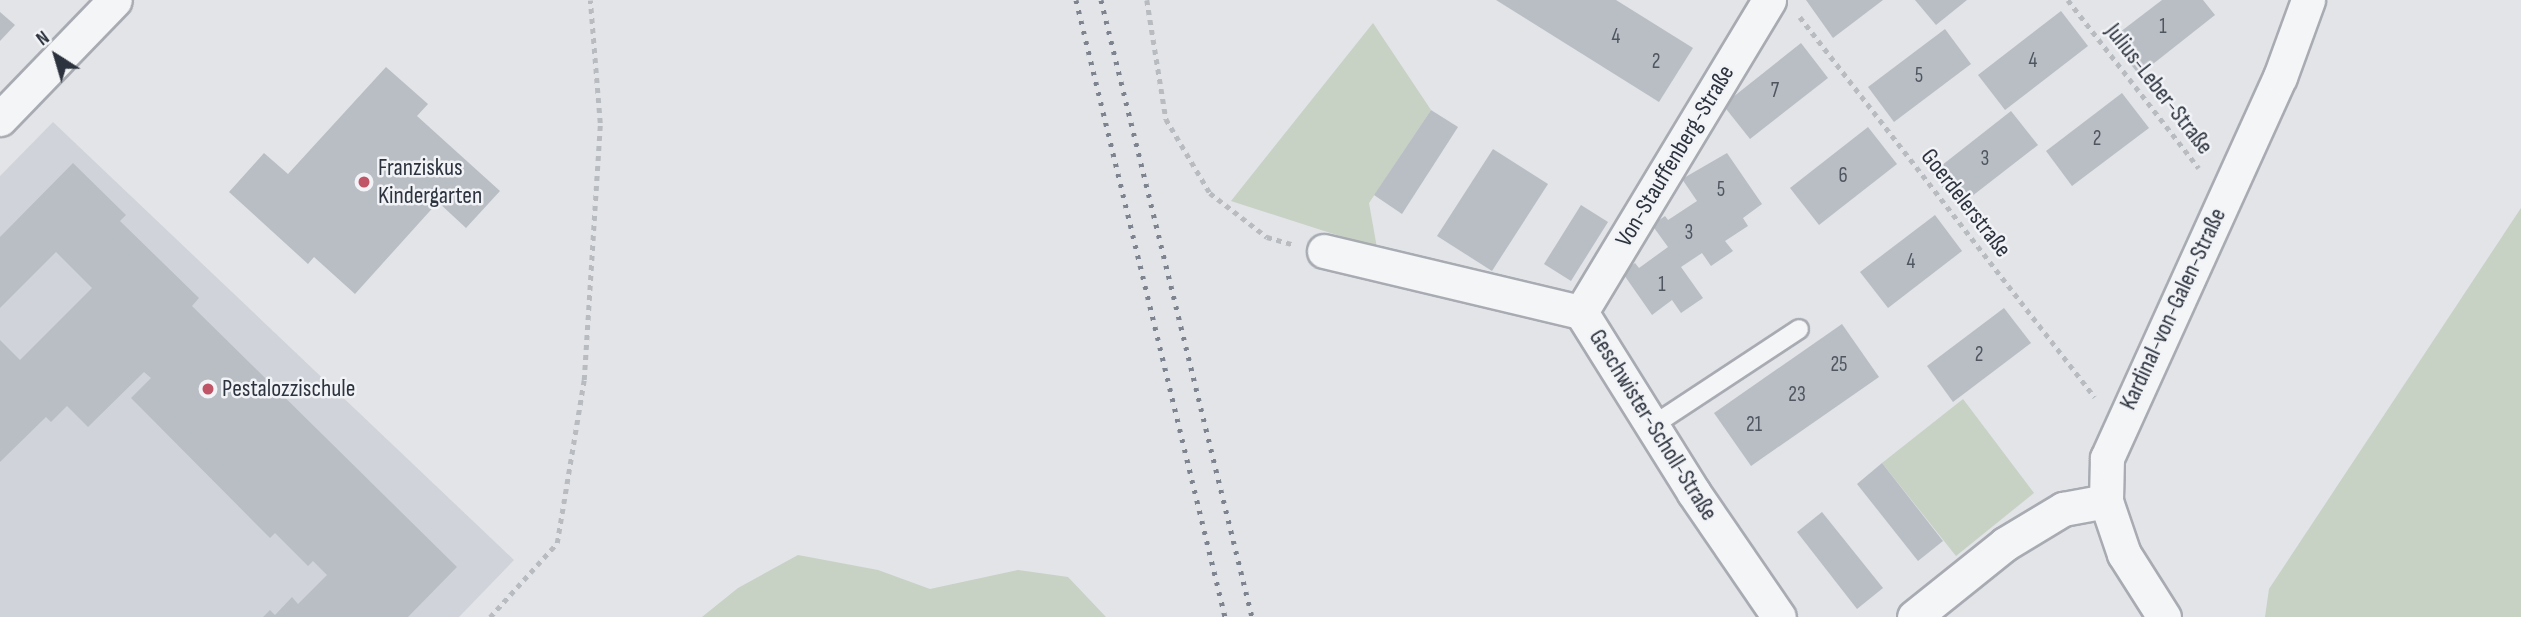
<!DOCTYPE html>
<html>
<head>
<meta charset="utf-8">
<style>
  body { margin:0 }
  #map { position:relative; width:2521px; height:617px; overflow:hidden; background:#e2e4e8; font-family:"Sofia Sans Condensed",sans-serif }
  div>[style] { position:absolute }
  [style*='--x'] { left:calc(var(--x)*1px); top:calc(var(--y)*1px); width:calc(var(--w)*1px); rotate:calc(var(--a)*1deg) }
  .built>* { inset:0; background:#d0d3da }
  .green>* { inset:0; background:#c7d1c4 }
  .building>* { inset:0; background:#b9bec5 }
  .path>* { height:4.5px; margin-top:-2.25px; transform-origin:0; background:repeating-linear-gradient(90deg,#b8bbc0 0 5px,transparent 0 10px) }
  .roads { filter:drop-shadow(2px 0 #a8abb2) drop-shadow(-2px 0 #a8abb2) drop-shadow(0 2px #a8abb2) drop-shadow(0 -2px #a8abb2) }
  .service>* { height:18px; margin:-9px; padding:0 9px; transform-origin:9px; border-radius:9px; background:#f4f5f7 }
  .minor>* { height:33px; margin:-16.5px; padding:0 16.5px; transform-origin:16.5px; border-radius:16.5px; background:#f4f5f7 }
  .rail>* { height:5px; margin-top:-2.5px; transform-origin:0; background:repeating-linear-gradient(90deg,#7d8490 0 3.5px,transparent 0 10.5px) }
  .dots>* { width:19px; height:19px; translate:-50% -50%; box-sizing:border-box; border:4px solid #f1f3f6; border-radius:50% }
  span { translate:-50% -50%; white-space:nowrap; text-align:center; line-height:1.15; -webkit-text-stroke:5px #f1f3f6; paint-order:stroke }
  .number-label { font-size:21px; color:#4f5660 }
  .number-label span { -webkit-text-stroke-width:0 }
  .street-label { font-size:24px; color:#2c333e }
  .poi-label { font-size:24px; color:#2c333e }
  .left { translate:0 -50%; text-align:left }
  .north { position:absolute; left:21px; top:21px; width:70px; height:70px; -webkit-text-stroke:5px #f1f3f6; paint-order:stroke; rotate:323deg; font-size:19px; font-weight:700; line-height:28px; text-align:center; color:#2c333e }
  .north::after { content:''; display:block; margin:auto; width:24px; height:32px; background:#2c333e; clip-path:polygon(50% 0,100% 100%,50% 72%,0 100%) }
</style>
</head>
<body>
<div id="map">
  <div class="built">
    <div style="clip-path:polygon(53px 122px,514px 560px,459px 617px,0 617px,0 176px)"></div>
  </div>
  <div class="green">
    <div style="clip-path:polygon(1373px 23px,1431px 110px,1369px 203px,1377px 248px,1231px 201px)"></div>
    <div style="clip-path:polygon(2521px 208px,2521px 617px,2265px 617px,2269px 589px)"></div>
    <div style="clip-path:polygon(1963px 399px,2034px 493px,1956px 556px,1882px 463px)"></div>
    <div style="clip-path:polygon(798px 555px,878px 570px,930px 589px,1018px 570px,1068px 577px,1106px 617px,702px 617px,738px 588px)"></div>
  </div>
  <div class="building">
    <div style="clip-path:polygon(1496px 0,1616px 0,1693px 48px,1659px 102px)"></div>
    <div style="clip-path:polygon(1806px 0,1883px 0,1833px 38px)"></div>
    <div style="clip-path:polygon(1915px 0,1967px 0,1936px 25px)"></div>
    <div style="clip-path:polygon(2162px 0,2203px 0,2215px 15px,2139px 75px,2111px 39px)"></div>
    <div style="clip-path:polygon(2061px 11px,2088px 46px,2005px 110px,1978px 75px)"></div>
    <div style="clip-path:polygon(0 12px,15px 25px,0 41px)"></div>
    <div style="clip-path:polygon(1945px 29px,1971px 64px,1894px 122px,1868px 87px)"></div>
    <div style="clip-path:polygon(1801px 43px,1828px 78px,1750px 139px,1723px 105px)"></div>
    <div style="clip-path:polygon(386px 67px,428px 104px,417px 116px,500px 191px,466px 228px,438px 202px,355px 294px,314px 257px,308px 264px,229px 192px,264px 153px,288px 174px)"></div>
    <div style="clip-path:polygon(2122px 93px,2149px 128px,2072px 186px,2046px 151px)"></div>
    <div style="clip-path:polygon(1431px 110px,1458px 127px,1402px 214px,1374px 195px)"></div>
    <div style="clip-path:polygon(2011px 111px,2038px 145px,1958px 207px,1932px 173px)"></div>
    <div style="clip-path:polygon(1868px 127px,1897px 164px,1819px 225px,1790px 188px)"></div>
    <div style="clip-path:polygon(1493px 149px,1548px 184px,1492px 271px,1437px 236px)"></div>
    <div style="clip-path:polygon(1727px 153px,1762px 204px,1743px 218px,1748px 226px,1725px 241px,1733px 251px,1711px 266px,1702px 253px,1681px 267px,1703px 298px,1681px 313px,1672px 300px,1652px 315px,1622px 272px,1635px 263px,1639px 268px,1668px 247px,1652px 225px,1665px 216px,1668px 220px,1697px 201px,1682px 179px)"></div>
    <div style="clip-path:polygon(73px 163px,126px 215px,120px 221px,199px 298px,192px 306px,457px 567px,408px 617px,263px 617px,270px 610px,275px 615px,292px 597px,298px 604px,327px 575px,313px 561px,308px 566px,275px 533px,270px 538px,131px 398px,151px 378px,144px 372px,88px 427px,67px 406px,51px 422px,46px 417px,0 462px,0 340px,20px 360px,92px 288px,56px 252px,0 308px,0 237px)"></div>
    <div style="clip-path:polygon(1581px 205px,1608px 222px,1571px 281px,1544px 264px)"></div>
    <div style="clip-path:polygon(1935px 215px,1962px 251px,1888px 308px,1860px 272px)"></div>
    <div style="clip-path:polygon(2004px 308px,2031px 343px,1953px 402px,1927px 366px)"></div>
    <div style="clip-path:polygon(1842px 324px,1879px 377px,1751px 466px,1714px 413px)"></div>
    <div style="clip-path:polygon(1882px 463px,1943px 541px,1918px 561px,1857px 484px)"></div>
    <div style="clip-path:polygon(1822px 512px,1883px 588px,1857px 609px,1797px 532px)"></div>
  </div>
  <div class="path">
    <div style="--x:1147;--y:0;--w:121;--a:80.9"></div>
    <div style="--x:1166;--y:119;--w:86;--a:59.3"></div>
    <div style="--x:1210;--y:193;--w:72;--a:37.7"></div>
    <div style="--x:1267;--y:237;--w:26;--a:16"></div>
    <div style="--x:2068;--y:0;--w:213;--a:52.1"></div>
    <div style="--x:1800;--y:17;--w:481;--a:52.2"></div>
    <div style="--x:490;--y:617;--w:100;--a:-47.8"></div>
    <div style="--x:557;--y:543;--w:165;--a:-80.6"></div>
    <div style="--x:584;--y:380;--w:257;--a:-86.4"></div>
    <div style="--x:600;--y:123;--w:123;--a:-94.6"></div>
  </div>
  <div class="roads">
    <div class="service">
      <div style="--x:1652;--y:426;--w:176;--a:-33.4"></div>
    </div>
    <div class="minor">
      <div style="--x:0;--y:119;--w:165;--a:-46"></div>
      <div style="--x:1324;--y:251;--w:264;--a:13.4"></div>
      <div style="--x:1581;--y:312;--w:213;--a:58"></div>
      <div style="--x:1694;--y:493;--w:150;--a:55.6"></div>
      <div style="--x:1581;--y:312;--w:364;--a:-58.9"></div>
      <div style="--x:1914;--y:617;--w:117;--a:-38.7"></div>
      <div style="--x:2005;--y:544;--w:68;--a:-31.1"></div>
      <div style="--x:2063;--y:509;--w:44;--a:-10.5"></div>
      <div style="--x:2164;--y:617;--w:75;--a:-122.4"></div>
      <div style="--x:2124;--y:554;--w:56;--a:-108.8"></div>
      <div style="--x:2106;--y:501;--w:43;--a:-88.7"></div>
      <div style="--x:2107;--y:458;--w:418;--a:-65.6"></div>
      <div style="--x:2280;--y:77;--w:82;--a:-70"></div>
    </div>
  </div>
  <div class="rail">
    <div style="--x:1076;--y:0;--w:635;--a:76.42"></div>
    <div style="--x:1101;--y:0;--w:635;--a:76.25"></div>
  </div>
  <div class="dots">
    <div style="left:364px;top:182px;background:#bf5566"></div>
    <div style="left:208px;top:389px;background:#bf5566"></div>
  </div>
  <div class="number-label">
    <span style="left:2163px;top:27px">1</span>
    <span style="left:1616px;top:37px">4</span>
    <span style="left:2033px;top:61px">4</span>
    <span style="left:1656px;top:62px">2</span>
    <span style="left:1919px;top:76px">5</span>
    <span style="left:1775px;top:91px">7</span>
    <span style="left:2097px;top:139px">2</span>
    <span style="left:1985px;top:159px">3</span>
    <span style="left:1843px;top:176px">6</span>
    <span style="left:1721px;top:190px">5</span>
    <span style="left:1689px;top:233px">3</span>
    <span style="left:1911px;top:262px">4</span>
    <span style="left:1662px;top:285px">1</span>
    <span style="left:1979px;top:355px">2</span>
    <span style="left:1839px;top:365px">25</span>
    <span style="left:1797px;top:395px">23</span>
    <span style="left:1754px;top:425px">21</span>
  </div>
  <div class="street-label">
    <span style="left:2159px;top:89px;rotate:52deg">Julius-Leber-Straße</span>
    <span style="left:1675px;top:156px;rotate:-59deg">Von-Stauffenberg-Straße</span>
    <span style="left:1966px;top:203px;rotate:52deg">Goerdelerstraße</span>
    <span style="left:2173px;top:309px;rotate:-65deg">Kardinal-von-Galen-Straße</span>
    <span style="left:1653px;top:425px;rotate:58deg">Geschwister-Scholl-Straße</span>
  </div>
  <div class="poi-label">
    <span class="left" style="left:378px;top:182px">Franziskus<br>Kindergarten</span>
    <span class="left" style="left:222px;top:389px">Pestalozzischule</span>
  </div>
  <div class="north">N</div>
</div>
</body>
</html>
